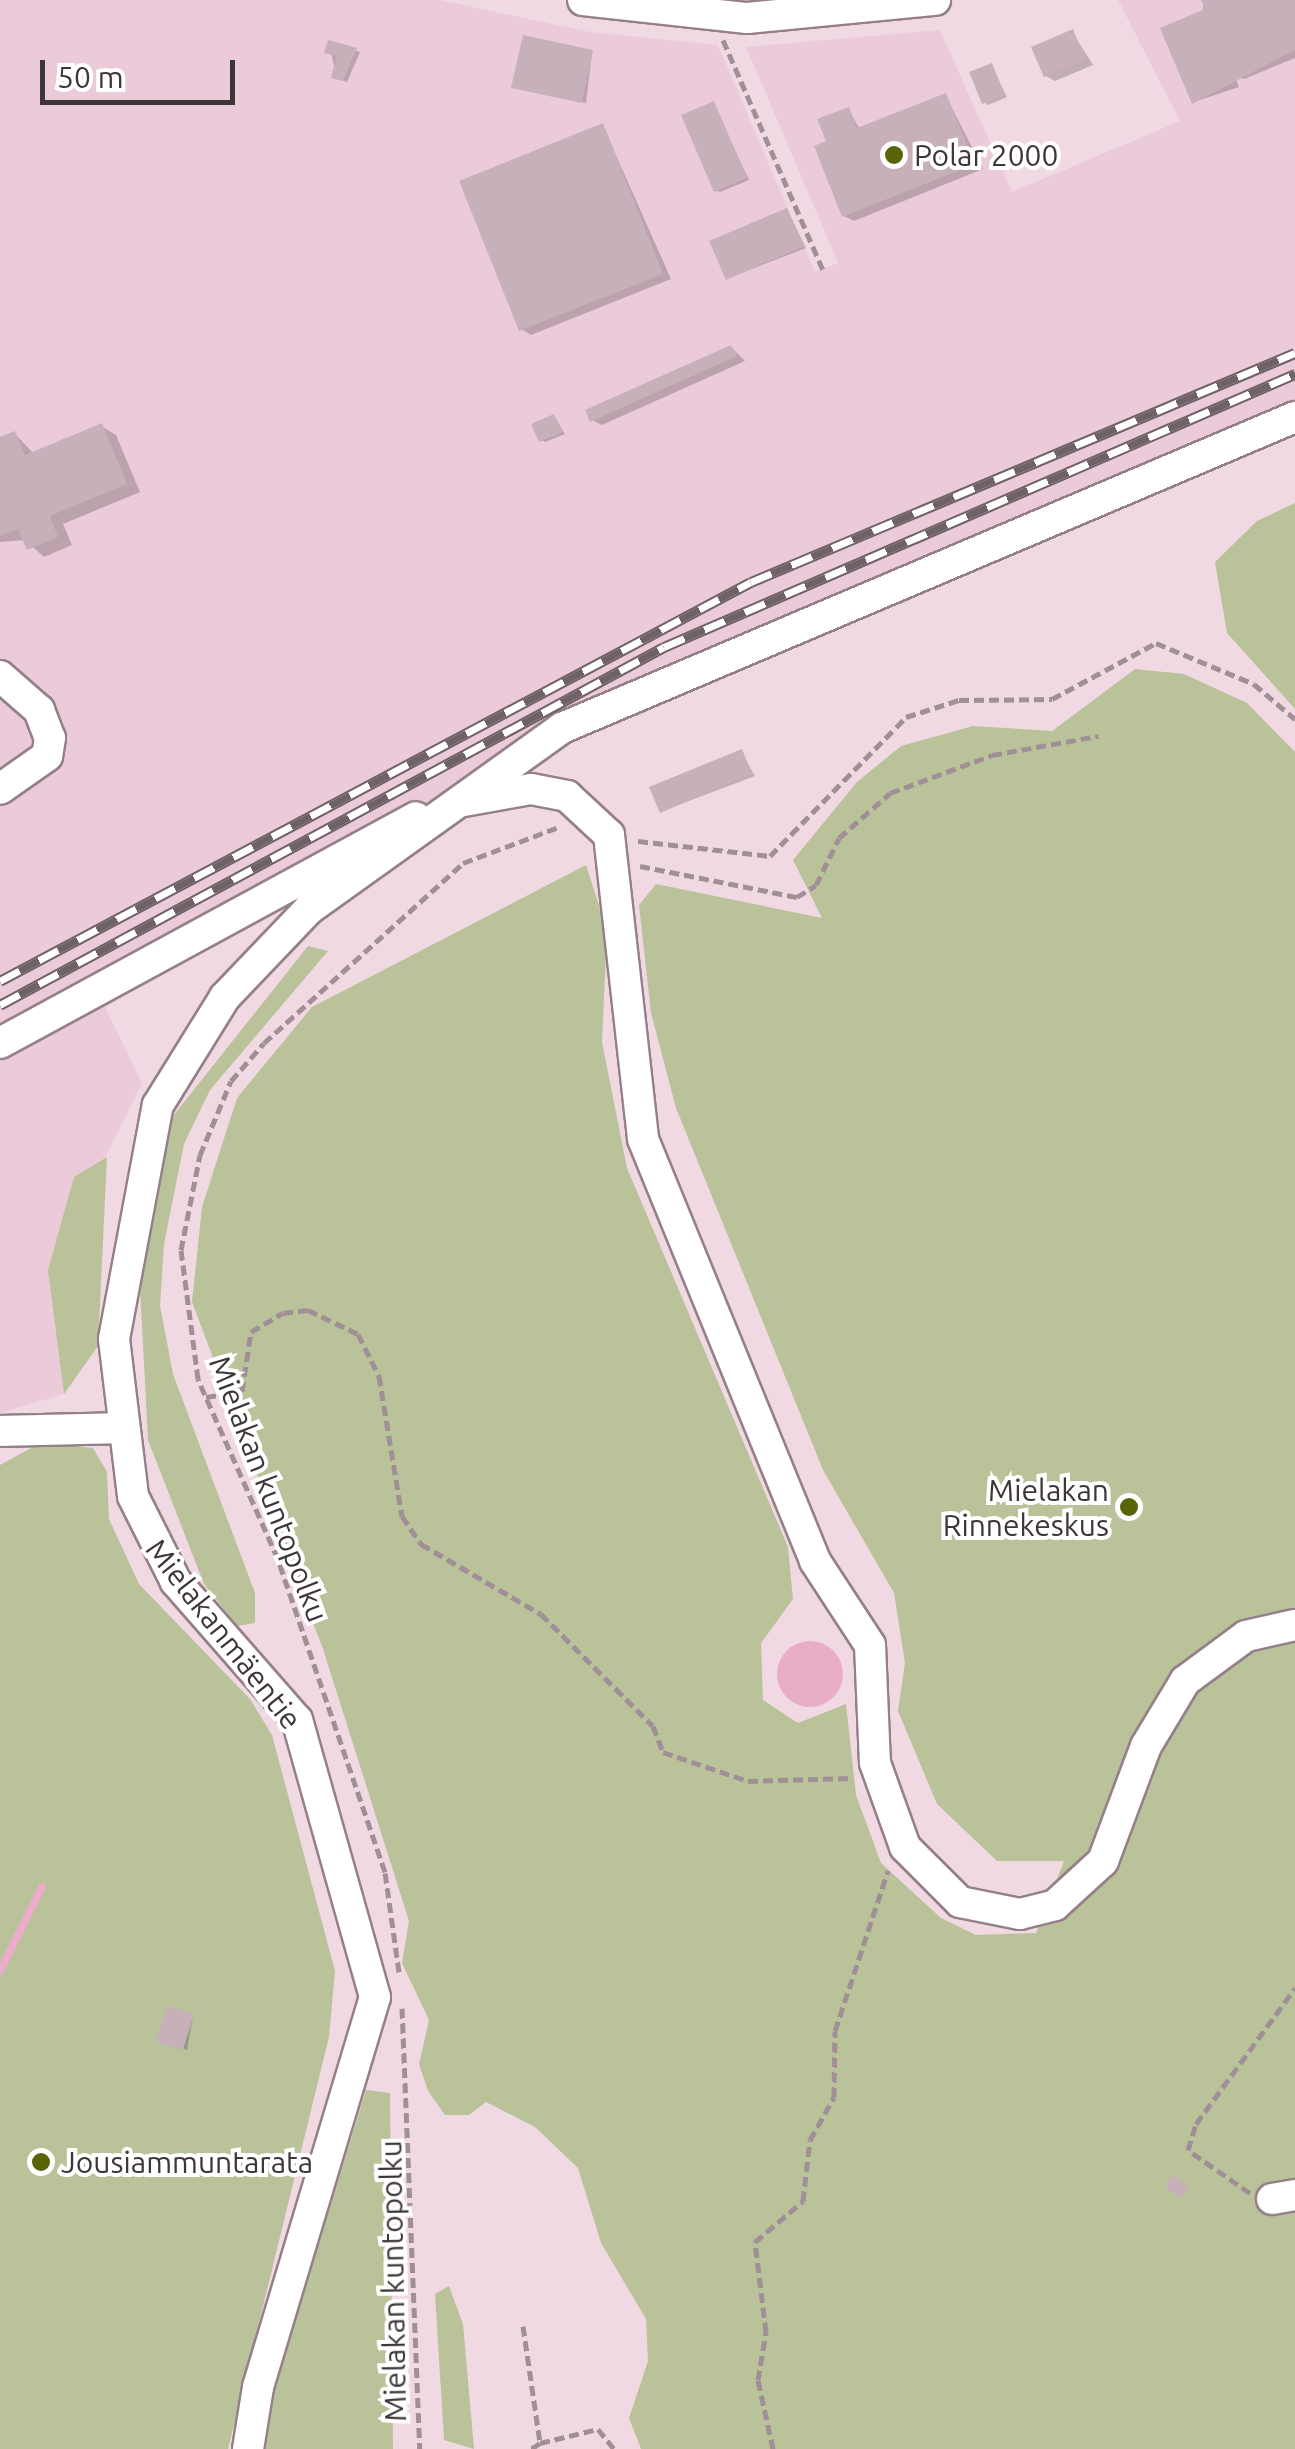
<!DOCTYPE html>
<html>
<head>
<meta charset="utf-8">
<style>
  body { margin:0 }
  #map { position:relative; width:1295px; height:2449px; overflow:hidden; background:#f1d9e3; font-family:Ubuntu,sans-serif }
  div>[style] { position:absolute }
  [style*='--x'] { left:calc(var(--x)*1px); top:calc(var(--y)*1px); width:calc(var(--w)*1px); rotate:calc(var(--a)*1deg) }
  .built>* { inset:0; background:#ebcbd9 }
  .green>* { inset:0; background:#b9c299 }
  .water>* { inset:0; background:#eaadc8 }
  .round { border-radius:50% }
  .shadow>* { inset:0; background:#0003 }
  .stream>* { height:8px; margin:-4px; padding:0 4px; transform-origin:4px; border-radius:4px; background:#eaadc8 }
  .building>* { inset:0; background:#c7b0b9 }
  .path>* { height:5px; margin-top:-2.5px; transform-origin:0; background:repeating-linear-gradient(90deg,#a18f97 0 10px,transparent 0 15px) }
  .roads { filter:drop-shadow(2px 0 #958089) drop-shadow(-2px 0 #958089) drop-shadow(0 2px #958089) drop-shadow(0 -2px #958089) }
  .minor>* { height:30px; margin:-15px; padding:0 15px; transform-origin:15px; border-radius:15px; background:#fff }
  .rail>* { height:11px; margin-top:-5.5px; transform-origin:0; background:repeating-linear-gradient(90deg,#fff 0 22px,#6f6267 0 44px); box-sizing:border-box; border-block:2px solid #6f6267 }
  .dots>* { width:28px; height:28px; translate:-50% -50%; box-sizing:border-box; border:5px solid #fff; border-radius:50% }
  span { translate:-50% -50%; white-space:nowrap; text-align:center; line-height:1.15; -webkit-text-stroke:8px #fff; paint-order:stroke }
  .poi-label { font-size:30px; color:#3e3539 }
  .left { translate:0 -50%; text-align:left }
  .right { translate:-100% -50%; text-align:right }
  .street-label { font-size:30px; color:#3e3539 }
  .scale { position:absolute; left:40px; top:60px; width:195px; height:45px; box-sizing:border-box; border:5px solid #3e3539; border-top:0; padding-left:12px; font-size:30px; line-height:35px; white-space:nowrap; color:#3e3539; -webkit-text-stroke:8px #fff; paint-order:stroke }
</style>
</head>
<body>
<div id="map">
  <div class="built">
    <div style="clip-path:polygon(0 0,440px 0,590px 32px,718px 45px,815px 272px,838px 263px,746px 47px,940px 30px,1012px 192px,1180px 121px,1118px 0,1295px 0,1295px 407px,617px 692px,105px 1007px,142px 1083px,49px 1270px,64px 1394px,0 1413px)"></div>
  </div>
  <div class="green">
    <div style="clip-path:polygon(1295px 503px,1295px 709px,1227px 633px,1215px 562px,1257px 521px)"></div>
    <div style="clip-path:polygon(1135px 669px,1184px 674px,1247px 703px,1295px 752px,1295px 2449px,641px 2449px,629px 2418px,648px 2361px,646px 2319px,601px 2243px,578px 2168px,535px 2127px,486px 2102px,469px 2115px,445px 2115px,428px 2091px,419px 2064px,429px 2020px,402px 1963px,409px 1921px,323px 1649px,192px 1302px,202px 1207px,237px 1098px,312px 1007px,586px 865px,607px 931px,602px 1042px,627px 1168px,788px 1547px,793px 1599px,761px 1643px,763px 1700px,798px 1723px,846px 1704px,856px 1795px,881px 1863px,941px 1918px,976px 1935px,1036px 1933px,1064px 1861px,997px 1861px,937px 1804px,898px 1711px,905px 1663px,894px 1593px,823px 1470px,676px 1108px,651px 1013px,639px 905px,656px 884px,822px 918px,793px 860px,857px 782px,901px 746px,973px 726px,1052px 731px)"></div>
    <div style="clip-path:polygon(308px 946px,328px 951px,210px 1090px,184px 1144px,164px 1244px,160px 1306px,173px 1374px,255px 1593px,255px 1623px,237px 1626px,204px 1584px,148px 1440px,138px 1250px,169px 1121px)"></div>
    <div style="clip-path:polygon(107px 1157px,98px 1346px,64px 1394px,48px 1270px,74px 1177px)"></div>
    <div style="clip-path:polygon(42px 1442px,93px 1448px,107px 1472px,109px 1519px,139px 1584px,250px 1699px,272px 1735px,335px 1971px,329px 2037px,228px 2449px,0 2449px,0 1465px)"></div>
    <div style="clip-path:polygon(366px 2090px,390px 2093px,393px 2449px,256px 2449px)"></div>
    <div style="clip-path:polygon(449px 2286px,463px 2324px,474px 2449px,444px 2440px,435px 2294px)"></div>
  </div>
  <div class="water">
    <div class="round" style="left:777px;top:1641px;width:66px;height:66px"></div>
  </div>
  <div class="shadow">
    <div style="clip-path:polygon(1204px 0,1295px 0,1295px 58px,1244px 79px,1234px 73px,1239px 87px,1194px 102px)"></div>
    <div style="clip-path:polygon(1072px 32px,1093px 65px,1055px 81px,1046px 76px)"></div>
    <div style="clip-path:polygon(329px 43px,360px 52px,347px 82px,337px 79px)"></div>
    <div style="clip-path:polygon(592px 52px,586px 103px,518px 89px)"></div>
    <div style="clip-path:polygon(991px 65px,1007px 97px,988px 105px,984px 102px)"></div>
    <div style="clip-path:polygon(946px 96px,983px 169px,854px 221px,844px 216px,829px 142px,849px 110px,860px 130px)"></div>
    <div style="clip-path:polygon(713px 104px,749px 180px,720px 192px,716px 190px)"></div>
    <div style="clip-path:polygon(603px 126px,671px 279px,531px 335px,521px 329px)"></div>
    <div style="clip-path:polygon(787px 210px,806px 248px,728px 278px)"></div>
    <div style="clip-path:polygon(731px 347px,745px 361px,602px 425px,592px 420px)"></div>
    <div style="clip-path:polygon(554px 416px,565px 434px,545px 442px,541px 440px)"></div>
    <div style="clip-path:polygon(101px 426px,116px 435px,140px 492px,63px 524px,72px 545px,44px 557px,25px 540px,0 542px,0 440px,15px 434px,34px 454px)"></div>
    <div style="clip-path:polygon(741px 752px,755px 776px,662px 811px)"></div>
    <div style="clip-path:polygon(193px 2016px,187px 2050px,163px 2043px)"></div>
  </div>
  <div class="stream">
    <div style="--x:0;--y:1971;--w:94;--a:-63.4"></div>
  </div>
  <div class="building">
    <div style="clip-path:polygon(1201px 0,1295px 0,1295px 50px,1192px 104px,1160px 28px,1205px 9px)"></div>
    <div style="clip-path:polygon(1073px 29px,1085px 60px,1044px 77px,1031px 47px)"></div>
    <div style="clip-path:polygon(523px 35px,593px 50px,582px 103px,511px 88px)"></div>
    <div style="clip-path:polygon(328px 40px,357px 48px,343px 81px,331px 78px,337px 56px,324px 53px)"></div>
    <div style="clip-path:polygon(992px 63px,1005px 95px,982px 104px,969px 72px)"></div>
    <div style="clip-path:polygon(946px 93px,975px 164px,842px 217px,814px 146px,826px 141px,817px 119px,849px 107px,857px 128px)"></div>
    <div style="clip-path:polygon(714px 101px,747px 178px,714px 192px,681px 115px)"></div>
    <div style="clip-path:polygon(603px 123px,663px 274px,519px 331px,459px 181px)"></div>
    <div style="clip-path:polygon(787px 208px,804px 246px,726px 280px,709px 241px)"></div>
    <div style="clip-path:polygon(731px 345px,737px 356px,590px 422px,585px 410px)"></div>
    <div style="clip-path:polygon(554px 414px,563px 432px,539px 442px,531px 424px)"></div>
    <div style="clip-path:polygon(102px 423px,127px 484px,50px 516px,58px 537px,27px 550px,18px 529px,0 536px,0 437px,15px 431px,25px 455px)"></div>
    <div style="clip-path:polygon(742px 749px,752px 774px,660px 813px,649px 787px)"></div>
    <div style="clip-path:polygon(167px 2006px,194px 2014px,183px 2050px,156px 2042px)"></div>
    <div style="clip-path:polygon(1173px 2175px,1189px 2187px,1180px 2198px,1165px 2187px)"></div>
  </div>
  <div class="path">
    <div style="--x:723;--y:40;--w:253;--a:66.5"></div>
    <div style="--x:638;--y:841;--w:133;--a:6.5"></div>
    <div style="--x:770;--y:856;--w:194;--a:-45.6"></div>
    <div style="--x:906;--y:717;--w:56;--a:-17.8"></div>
    <div style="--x:959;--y:700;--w:93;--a:-0.6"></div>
    <div style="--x:1052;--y:699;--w:118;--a:-28.3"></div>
    <div style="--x:1156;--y:643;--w:106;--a:22.7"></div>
    <div style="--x:1254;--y:684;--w:54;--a:40.5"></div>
    <div style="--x:640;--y:866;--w:160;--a:11.2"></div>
    <div style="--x:797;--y:897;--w:22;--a:-32"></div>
    <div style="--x:816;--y:885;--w:52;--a:-63.9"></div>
    <div style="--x:839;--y:838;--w:68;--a:-41.4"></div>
    <div style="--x:890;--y:793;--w:109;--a:-20.4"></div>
    <div style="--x:992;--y:755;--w:108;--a:-10.2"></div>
    <div style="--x:206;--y:1397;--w:36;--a:-9"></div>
    <div style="--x:242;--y:1391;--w:60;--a:-81.3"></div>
    <div style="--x:251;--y:1332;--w:37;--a:-31"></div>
    <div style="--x:283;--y:1313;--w:25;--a:-7"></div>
    <div style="--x:308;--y:1310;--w:55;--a:25.6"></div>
    <div style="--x:358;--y:1334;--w:47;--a:63.4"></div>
    <div style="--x:379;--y:1376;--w:142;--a:80.7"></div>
    <div style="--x:402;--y:1516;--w:34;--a:56"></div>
    <div style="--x:421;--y:1544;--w:139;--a:30.3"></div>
    <div style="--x:541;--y:1614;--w:158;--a:45"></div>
    <div style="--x:653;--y:1726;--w:28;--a:69"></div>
    <div style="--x:663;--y:1752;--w:90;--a:18.8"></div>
    <div style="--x:748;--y:1781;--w:104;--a:-1.7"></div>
    <div style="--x:399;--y:1972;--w:101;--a:-98"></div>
    <div style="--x:385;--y:1872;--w:331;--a:-108.9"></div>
    <div style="--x:278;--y:1559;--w:197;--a:-114"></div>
    <div style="--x:198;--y:1379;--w:130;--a:-97.5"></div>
    <div style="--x:181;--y:1250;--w:97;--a:-78.7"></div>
    <div style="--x:200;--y:1155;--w:80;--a:-67.3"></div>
    <div style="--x:231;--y:1081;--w:50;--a:-49"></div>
    <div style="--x:264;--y:1043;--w:268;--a:-42.1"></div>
    <div style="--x:463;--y:863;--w:103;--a:-20.6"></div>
    <div style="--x:402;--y:2008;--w:441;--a:87.7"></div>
    <div style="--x:1250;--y:2193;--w:75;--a:-145.3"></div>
    <div style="--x:1188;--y:2150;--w:27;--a:-73"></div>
    <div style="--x:1196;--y:2124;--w:168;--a:-53.9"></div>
    <div style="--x:523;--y:2326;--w:118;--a:81.7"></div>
    <div style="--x:540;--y:2443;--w:11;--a:146"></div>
    <div style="--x:540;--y:2443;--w:60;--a:-13.6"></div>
    <div style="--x:598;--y:2429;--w:26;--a:51"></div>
    <div style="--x:773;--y:2449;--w:71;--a:-102.3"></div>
    <div style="--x:758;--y:2380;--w:49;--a:-80.5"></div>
    <div style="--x:766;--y:2332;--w:91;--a:-97"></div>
    <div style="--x:755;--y:2242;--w:63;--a:-40.5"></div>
    <div style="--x:803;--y:2201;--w:61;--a:-83.5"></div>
    <div style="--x:810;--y:2140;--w:49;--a:-60.8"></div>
    <div style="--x:834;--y:2097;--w:66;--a:-89.1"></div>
    <div style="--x:835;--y:2031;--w:169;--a:-71.7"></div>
  </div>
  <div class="roads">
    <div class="minor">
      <div style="--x:583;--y:0;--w:165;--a:6.3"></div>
      <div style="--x:747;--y:18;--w:189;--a:-5.5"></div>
      <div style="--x:0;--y:676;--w:52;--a:41.1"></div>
      <div style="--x:39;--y:710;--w:30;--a:69"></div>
      <div style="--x:50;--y:738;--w:18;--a:99"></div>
      <div style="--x:47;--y:756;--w:57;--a:144.9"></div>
      <div style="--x:464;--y:801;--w:68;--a:-10.2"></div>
      <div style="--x:531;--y:789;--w:37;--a:11"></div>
      <div style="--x:567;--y:796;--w:57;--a:42.9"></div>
      <div style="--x:609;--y:835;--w:306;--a:83.6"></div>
      <div style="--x:643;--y:1139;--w:456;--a:67.8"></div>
      <div style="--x:815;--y:1561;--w:100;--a:56.8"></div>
      <div style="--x:870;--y:1645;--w:118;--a:87.6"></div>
      <div style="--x:875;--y:1763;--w:89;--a:70.3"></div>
      <div style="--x:905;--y:1847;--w:78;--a:45"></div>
      <div style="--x:960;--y:1902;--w:61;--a:11.3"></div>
      <div style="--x:1020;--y:1914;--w:36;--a:-14"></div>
      <div style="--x:1055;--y:1905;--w:65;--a:-42.5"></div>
      <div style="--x:1103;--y:1861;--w:123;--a:-69.5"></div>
      <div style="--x:1146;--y:1746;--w:76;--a:-59"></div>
      <div style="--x:1185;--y:1681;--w:76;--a:-36.4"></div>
      <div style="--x:1246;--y:1636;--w:50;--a:-12.7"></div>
      <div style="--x:0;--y:1043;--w:473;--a:-28.5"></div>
      <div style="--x:0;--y:1431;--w:122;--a:-1.4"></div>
      <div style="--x:1272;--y:2199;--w:23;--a:-10"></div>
      <div style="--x:248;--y:2449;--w:63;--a:-80.8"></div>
      <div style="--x:258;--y:2387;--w:407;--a:-73.3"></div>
      <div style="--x:375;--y:1997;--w:288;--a:-105.7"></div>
      <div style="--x:297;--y:1720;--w:184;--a:-131.2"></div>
      <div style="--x:176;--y:1582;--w:96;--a:-116.6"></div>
      <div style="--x:133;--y:1496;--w:158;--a:-96.9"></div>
      <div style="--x:114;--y:1339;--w:238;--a:-79.4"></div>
      <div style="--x:158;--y:1105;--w:127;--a:-58.2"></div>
      <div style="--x:225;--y:997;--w:122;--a:-46.3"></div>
      <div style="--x:309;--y:909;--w:311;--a:-35.6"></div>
      <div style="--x:562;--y:728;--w:796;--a:-22.99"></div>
    </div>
  </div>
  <div class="rail">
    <div style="--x:0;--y:981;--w:850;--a:-27.98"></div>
    <div style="--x:751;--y:582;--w:590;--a:-22.83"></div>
    <div style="--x:0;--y:1005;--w:754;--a:-28.33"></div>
    <div style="--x:664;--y:647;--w:688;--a:-23.4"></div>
  </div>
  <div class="dots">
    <div style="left:894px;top:155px;background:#586407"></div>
    <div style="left:1129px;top:1507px;background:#586407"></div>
    <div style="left:41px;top:2162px;background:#586407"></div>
  </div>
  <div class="poi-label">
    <span class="left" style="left:914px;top:155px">Polar 2000</span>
    <span class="right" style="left:1109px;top:1507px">Mielakan<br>Rinnekeskus</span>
    <span class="left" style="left:61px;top:2162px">Jousiammuntarata</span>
  </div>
  <div class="street-label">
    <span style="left:269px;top:1489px;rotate:69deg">Mielakan kuntopolku</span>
    <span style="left:224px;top:1634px;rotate:52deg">Mielakanmäentie</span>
    <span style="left:393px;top:2281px;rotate:-91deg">Mielakan kuntopolku</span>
  </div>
  <div class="scale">50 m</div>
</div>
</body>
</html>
